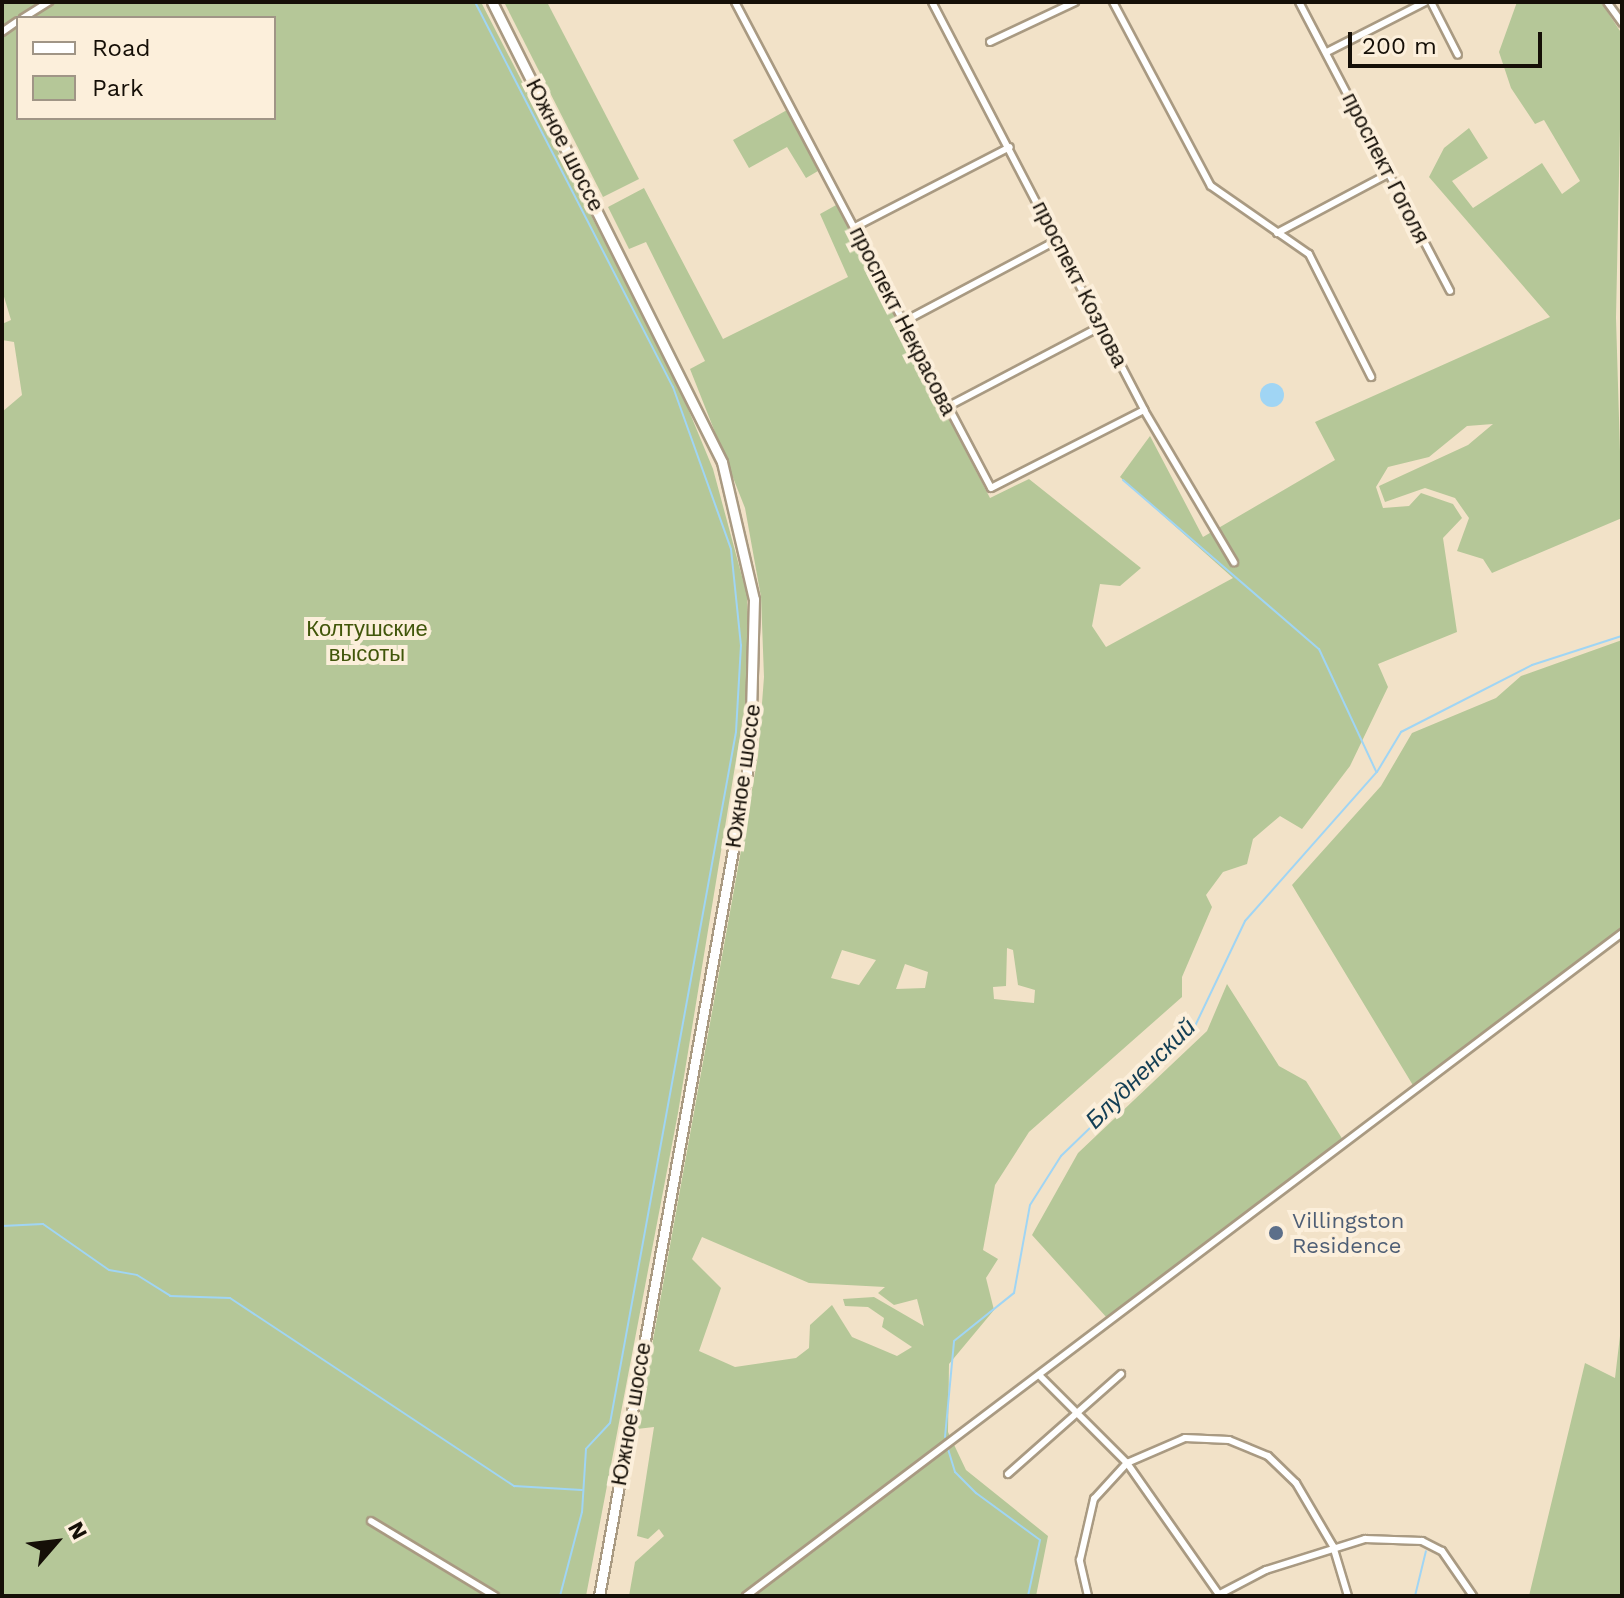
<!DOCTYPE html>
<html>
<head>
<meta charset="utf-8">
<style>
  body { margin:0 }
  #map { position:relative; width:1624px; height:1598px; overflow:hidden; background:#f2e2c8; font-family:"Work Sans",sans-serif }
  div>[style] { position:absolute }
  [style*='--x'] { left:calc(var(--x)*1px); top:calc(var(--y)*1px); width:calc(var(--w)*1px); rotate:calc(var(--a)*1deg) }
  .green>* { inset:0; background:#b5c798 }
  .water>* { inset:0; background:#a0d5f4 }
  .round { border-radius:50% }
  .stream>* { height:2px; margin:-1px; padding:0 1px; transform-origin:1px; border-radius:1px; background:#a0d5f4 }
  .roads { filter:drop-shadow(2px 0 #a99a82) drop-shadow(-2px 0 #a99a82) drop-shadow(0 2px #a99a82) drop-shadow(0 -2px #a99a82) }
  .street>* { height:6px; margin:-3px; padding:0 3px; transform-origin:3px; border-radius:3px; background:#fff }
  .secondary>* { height:9px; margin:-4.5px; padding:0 4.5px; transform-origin:4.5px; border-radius:4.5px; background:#fff }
  .dots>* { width:22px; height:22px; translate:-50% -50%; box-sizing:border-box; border:4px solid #fcefdb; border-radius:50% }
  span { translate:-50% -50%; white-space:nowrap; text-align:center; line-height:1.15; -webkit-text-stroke:8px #fcefdb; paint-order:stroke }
  .street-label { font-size:22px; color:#150f07 }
  .park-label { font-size:22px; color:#41560a }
  .service-label { font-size:22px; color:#4e5e75 }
  .left { translate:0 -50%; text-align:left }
  .water-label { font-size:24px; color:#133e54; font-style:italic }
  .frame { position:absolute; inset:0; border:4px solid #150f07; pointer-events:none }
  .legend { position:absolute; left:16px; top:16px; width:260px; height:104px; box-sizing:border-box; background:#fcefdb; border:2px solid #a09586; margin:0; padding:10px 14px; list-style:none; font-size:24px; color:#150f07 }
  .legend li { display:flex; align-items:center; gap:16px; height:40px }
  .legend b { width:40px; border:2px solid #a09586 }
  .north { position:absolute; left:16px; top:1502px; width:80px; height:80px; -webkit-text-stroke:6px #fcefdb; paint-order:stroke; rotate:62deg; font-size:22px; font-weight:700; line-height:32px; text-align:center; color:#150f07 }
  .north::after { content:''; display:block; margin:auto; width:28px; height:36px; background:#150f07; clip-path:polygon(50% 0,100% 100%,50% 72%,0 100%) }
  .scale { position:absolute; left:1348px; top:32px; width:194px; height:36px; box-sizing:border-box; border:4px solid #150f07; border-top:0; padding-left:10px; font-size:24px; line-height:28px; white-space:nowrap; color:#150f07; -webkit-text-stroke:6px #fcefdb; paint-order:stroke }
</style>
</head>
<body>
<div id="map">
  <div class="green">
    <div style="clip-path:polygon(evenodd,2px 2px,481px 2px,677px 382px,713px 469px,747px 595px,750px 675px,678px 1113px,586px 1596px,2px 1596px,2px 412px,22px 395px,14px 342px,2px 340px,2px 324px,11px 320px,2px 290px,2px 2px,18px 18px,274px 18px,274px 118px,18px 118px,18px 18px)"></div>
    <div style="clip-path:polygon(504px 2px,547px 2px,639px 179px,603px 197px)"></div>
    <div style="clip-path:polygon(evenodd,1517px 2px,1601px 2px,1622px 34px,1616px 318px,1622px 518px,1492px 573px,1483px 559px,1457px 551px,1469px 518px,1455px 498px,1425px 488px,1385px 502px,1379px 486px,1468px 445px,1493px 424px,1467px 426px,1429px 457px,1388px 467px,1376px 487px,1383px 508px,1409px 506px,1421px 493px,1453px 504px,1462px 518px,1443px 538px,1457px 632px,1378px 664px,1388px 687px,1350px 766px,1302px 829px,1280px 816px,1253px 839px,1247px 864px,1223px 872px,1206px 895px,1212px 907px,1182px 977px,1182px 997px,1029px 1132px,995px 1185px,983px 1250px,998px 1259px,986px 1278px,994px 1310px,949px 1364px,948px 1432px,966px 1470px,1048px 1536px,1036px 1596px,629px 1596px,635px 1562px,664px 1536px,659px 1529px,648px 1539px,637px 1536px,654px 1427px,637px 1429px,758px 756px,764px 677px,761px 597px,745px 508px,690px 369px,705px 361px,646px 242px,629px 249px,608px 207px,644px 188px,723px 339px,848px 277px,820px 214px,838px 204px,990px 498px,1029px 479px,1141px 568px,1120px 586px,1100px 584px,1092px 626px,1106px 647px,1233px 578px,1120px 477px,1150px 436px,1203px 537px,1335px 460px,1315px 422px,1550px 317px,1429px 177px,1444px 148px,1469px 128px,1488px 158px,1452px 181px,1473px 208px,1542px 163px,1562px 194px,1580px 181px,1544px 120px,1535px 124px,1511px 88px,1499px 52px,1517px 2px,1007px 948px,1013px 950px,1018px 985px,1035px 990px,1034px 1003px,994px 999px,993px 987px,1006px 986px,1007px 948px,1517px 2px,842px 950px,876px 960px,859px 985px,831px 978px,842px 950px,1517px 2px,905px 964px,928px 972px,925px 988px,896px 989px,905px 964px,1517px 2px,702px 1237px,809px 1283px,885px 1287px,878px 1293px,894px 1305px,917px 1299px,924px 1326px,874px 1297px,843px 1299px,845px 1306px,868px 1307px,884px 1318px,882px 1327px,912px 1347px,897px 1356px,852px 1337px,832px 1305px,810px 1325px,809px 1348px,796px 1358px,735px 1367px,699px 1351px,721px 1288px,692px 1259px,702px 1237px)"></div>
    <div style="clip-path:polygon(787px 110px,818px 171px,806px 178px,787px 147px,749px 168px,733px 140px)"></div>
    <div style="clip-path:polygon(1622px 640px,1622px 939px,1612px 935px,1414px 1087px,1292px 885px,1381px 786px,1412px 733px,1496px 698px,1521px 676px)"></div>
    <div style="clip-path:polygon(1227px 984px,1279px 1066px,1306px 1081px,1343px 1140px,1108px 1319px,1032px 1235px,1078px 1153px,1207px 1031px)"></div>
    <div style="clip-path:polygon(1622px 1319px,1622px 1596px,1529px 1596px,1585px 1363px,1615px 1378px)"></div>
  </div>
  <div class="water">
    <div class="round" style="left:1260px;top:383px;width:24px;height:24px"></div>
  </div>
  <div class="stream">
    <div style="--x:475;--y:2;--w:433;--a:62.8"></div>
    <div style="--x:673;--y:387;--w:172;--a:70.3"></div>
    <div style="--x:731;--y:549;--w:97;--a:84.1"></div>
    <div style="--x:741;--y:645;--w:87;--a:93.3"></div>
    <div style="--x:736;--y:732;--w:702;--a:100.33"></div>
    <div style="--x:610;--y:1423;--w:35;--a:133"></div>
    <div style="--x:586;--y:1449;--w:63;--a:93.6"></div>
    <div style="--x:582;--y:1512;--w:87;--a:104.7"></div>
    <div style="--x:1123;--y:480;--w:259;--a:40.8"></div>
    <div style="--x:1319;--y:649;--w:135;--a:65"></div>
    <div style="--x:2;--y:1226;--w:41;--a:-2.8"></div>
    <div style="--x:43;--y:1224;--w:80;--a:34.9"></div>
    <div style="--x:109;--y:1270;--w:28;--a:10"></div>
    <div style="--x:137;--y:1275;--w:39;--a:32"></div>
    <div style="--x:170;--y:1296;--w:60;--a:1.9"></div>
    <div style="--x:230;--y:1298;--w:341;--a:33.5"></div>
    <div style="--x:514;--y:1486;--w:68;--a:3.4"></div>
    <div style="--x:945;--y:1437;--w:96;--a:-84.6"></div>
    <div style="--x:954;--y:1341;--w:77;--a:-38.7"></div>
    <div style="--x:1014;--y:1293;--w:89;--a:-79.7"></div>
    <div style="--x:1030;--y:1205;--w:58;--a:-57.7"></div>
    <div style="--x:1061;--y:1156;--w:187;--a:-44.1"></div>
    <div style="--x:1195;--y:1026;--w:116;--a:-64.5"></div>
    <div style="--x:1245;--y:921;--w:199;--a:-48.5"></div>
    <div style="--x:1377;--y:772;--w:47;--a:-59"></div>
    <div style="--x:1401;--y:732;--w:147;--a:-27.1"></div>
    <div style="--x:1532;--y:665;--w:95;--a:-17.9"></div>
    <div style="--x:948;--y:1449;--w:24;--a:73"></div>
    <div style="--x:955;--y:1472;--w:30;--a:45"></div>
    <div style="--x:976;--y:1493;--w:79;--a:36.3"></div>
    <div style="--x:1040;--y:1540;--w:57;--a:102.1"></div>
    <div style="--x:1415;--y:1596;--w:46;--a:-76.3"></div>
  </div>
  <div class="roads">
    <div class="street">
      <div style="--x:735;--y:2;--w:549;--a:62.22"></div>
      <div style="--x:991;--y:488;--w:172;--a:-27"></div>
      <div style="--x:932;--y:2;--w:460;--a:62.5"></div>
      <div style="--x:1144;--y:410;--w:177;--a:59.4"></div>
      <div style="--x:1113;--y:2;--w:208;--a:62"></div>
      <div style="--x:1211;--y:186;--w:119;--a:34.8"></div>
      <div style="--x:1309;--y:254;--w:138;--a:63.2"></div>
      <div style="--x:1299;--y:2;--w:326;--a:62.4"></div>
      <div style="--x:1431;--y:2;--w:59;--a:63"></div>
      <div style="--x:1607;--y:2;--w:26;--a:54"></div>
      <div style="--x:23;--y:18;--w:31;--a:-32"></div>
      <div style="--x:2;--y:32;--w:19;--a:-35"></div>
      <div style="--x:990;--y:42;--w:94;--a:-25.2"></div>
      <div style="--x:1327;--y:52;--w:110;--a:-27"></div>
      <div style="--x:855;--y:227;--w:174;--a:-27.3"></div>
      <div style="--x:1277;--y:233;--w:126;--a:-28"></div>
      <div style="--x:903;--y:322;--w:174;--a:-28"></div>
      <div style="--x:947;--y:407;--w:174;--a:-27.7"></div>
      <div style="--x:1039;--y:1375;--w:124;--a:45"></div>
      <div style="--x:1127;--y:1463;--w:162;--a:55"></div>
      <div style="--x:1008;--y:1474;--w:151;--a:-41.5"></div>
      <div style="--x:371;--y:1521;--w:145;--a:31.2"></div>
      <div style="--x:1220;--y:1594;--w:52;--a:-27.6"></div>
      <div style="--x:1266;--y:1570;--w:104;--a:-17.4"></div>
      <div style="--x:1365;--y:1539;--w:57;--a:2"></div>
      <div style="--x:1422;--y:1541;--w:22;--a:27"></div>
      <div style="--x:1442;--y:1551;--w:55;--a:55.4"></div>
      <div style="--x:746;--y:1596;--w:1099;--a:-37.12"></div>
      <div style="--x:1088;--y:1596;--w:37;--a:-103"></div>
      <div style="--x:1080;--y:1560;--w:63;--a:-77.1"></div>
      <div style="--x:1094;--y:1499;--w:49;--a:-47.5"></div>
      <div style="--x:1127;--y:1463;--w:63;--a:-23.3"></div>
      <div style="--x:1185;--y:1438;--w:44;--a:2.6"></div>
      <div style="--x:1229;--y:1440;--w:42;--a:22.3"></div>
      <div style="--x:1268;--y:1456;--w:39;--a:44"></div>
      <div style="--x:1296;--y:1483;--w:73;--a:59.6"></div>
      <div style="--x:1333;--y:1546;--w:52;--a:73.3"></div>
    </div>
    <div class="secondary">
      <div style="--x:492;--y:2;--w:514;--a:63.43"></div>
      <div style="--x:722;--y:462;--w:141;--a:76.9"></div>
      <div style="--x:754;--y:599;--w:156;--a:91.5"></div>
      <div style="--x:750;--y:755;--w:854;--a:100.18"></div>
    </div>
  </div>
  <div class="dots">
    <div style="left:1276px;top:1233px;background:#5c6f8a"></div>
  </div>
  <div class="street-label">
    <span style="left:565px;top:145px;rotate:63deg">Южное шоссе</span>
    <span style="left:1386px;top:168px;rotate:63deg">проспект Гоголя</span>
    <span style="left:1080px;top:284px;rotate:63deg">проспект Козлова</span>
    <span style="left:903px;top:321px;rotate:63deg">проспект Некрасова</span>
    <span style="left:743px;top:776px;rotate:-82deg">Южное шоссе</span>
    <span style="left:631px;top:1414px;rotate:-80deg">Южное шоссе</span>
  </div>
  <div class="park-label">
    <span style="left:367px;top:641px">Колтушские<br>высоты</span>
  </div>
  <div class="service-label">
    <span class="left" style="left:1292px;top:1233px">Villingston<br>Residence</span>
  </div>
  <div class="water-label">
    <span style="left:1141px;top:1074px;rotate:-45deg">Блудненский</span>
  </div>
  <div class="frame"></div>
  <ul class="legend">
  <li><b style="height:10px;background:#fff"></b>Road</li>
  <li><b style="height:22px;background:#b5c798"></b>Park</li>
  </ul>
  <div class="north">N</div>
  <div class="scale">200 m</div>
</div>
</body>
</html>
